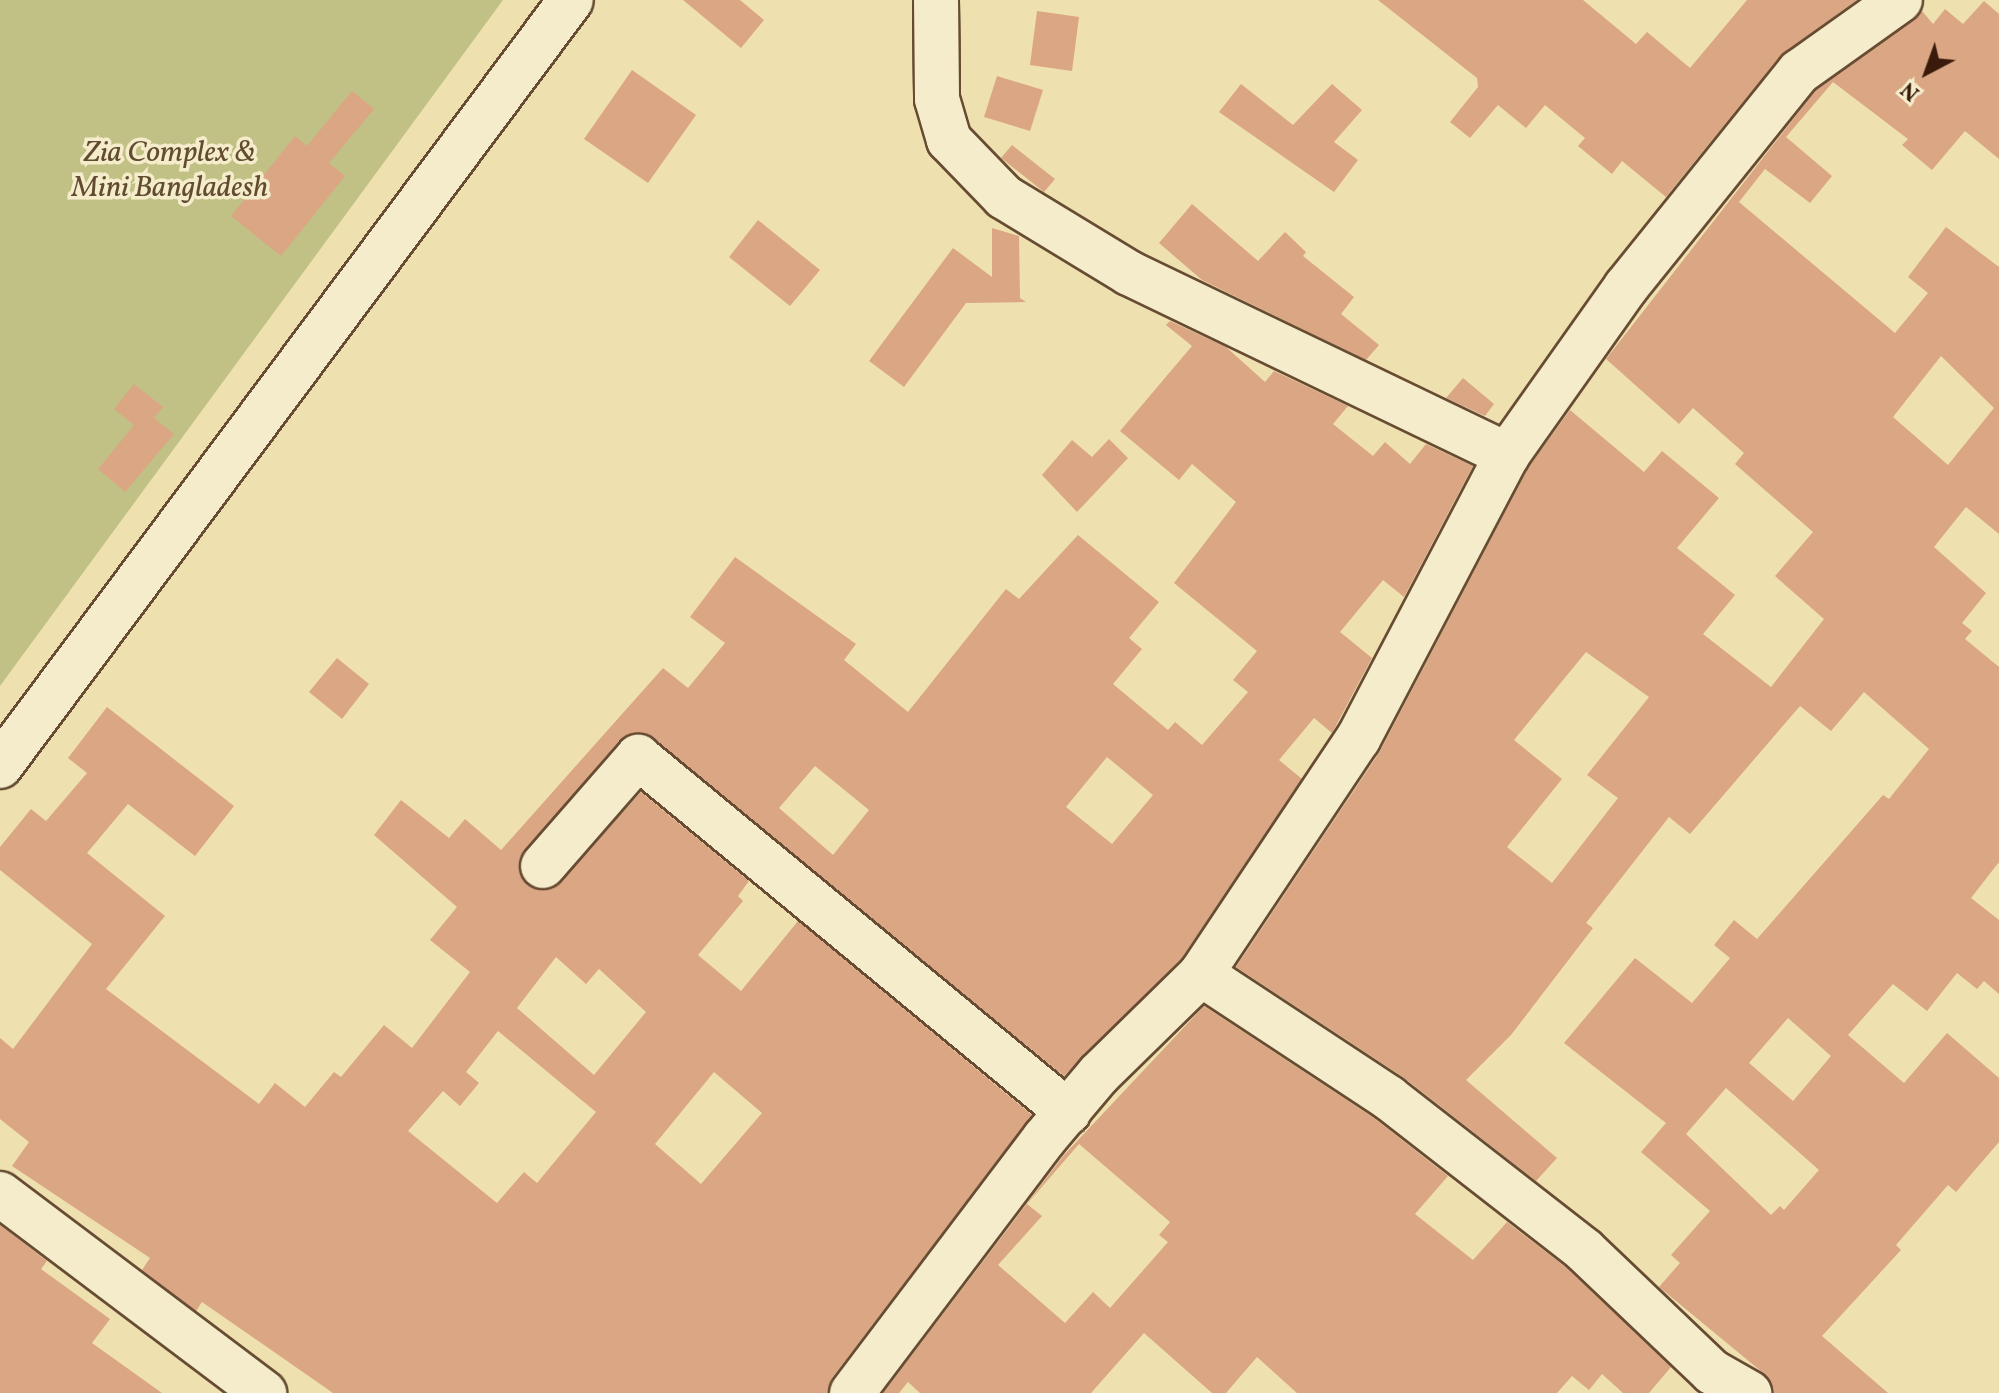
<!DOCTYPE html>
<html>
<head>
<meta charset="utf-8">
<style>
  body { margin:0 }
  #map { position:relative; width:1999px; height:1393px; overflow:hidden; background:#efe1af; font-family:Vollkorn,serif }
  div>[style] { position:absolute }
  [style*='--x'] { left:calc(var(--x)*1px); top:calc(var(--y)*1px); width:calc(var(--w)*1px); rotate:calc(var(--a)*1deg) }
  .green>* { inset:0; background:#c1c185 }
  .building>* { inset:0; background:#daa683 }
  .roads { filter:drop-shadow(2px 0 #674c33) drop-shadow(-2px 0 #674c33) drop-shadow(0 2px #674c33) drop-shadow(0 -2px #674c33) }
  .minor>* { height:44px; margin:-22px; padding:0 22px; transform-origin:22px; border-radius:22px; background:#f5eccb }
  span { translate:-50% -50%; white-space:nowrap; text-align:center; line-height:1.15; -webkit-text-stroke:7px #f5eccb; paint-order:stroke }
  .park-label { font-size:30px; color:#624c2f; font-style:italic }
  .north { position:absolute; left:1887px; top:32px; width:80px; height:80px; -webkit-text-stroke:6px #f5eccb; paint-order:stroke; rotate:221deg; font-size:22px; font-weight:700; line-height:32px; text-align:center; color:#3a1a0a }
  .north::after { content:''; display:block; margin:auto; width:28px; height:36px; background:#3a1a0a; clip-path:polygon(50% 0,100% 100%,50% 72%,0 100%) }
</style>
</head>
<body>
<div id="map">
  <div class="green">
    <div style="clip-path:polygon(0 0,503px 0,0 686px)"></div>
  </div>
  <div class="building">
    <div style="clip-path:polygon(683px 0,740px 0,764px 20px,741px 48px)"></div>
    <div style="clip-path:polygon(1378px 0,1583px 0,1636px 44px,1647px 32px,1690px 68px,1747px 0,1857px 0,1780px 56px,1666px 197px,1622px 161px,1612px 174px,1578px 146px,1585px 138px,1545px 105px,1526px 128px,1498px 105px,1470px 138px,1450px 122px,1478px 87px,1477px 78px)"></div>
    <div style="clip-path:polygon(evenodd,1984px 1px,1999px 14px,1999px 159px,1965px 131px,1932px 170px,1902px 145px,1908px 139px,1833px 82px,1786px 137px,1832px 176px,1810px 203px,1765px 169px,1739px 202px,1895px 333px,1928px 293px,1908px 277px,1946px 227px,1999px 267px,1999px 534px,1966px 507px,1934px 547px,1986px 593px,1962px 623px,1972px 631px,1965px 639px,1999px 667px,1999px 862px,1971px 898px,1999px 920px,1999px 994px,1984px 981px,1977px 989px,1957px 973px,1927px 1011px,1893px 984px,1848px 1035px,1904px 1083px,1947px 1033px,1999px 1078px,1999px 1142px,1956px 1192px,1948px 1185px,1896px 1245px,1901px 1250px,1822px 1336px,1888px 1393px,1774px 1393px,1762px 1372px,1659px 1287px,1680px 1263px,1671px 1255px,1710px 1211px,1641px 1152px,1666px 1123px,1564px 1043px,1635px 958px,1692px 1003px,1730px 958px,1714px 945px,1734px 920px,1757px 939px,1883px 795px,1889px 799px,1929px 749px,1864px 692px,1831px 731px,1800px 706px,1690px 834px,1669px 817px,1586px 923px,1593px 928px,1511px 1035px,1466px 1080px,1557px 1158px,1536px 1181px,1403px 1077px,1236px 967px,1379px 753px,1528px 468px,1570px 410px,1644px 472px,1662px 451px,1719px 498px,1677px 548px,1735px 595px,1703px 634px,1771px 687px,1824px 619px,1775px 576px,1813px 532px,1735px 464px,1744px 453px,1693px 408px,1679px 424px,1606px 359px,1816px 90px,1922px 11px,1933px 24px,1945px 9px,1963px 24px,1984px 1px,1941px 356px,1994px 408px,1948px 465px,1893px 417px,1941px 356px,1984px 1px,1586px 652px,1649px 697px,1587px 775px,1618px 798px,1552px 883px,1507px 847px,1562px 779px,1514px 740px,1586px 652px,1984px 1px,1788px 1018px,1831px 1056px,1793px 1101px,1749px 1063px,1788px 1018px,1984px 1px,1726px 1088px,1819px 1170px,1784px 1210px,1780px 1206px,1771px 1215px,1686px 1134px,1726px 1088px)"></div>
    <div style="clip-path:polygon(1037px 11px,1079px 17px,1072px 71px,1030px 65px)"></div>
    <div style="clip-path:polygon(632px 70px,696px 115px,648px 183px,584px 139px)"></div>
    <div style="clip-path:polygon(997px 76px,1043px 90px,1030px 131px,984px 117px)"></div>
    <div style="clip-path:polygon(1241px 84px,1293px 125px,1332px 84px,1362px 110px,1334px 142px,1358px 160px,1334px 192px,1219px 112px)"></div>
    <div style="clip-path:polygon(352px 91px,374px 109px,329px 163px,345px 176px,281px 256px,231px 216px,295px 136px,307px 146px)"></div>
    <div style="clip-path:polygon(1012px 145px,1055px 179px,1044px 192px,1001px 158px)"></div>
    <div style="clip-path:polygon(1192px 204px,1258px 261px,1285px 232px,1306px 252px,1303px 256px,1354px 297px,1341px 314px,1379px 345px,1366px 360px,1202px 280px,1159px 243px)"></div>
    <div style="clip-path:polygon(758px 220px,820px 270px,790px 306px,729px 257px)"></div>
    <div style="clip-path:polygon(992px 228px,1019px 236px,1020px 298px,1026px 302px,966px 303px,904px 387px,869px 361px,953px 248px,992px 277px)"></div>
    <div style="clip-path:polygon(evenodd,1170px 321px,1226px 347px,1265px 382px,1274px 371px,1348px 406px,1333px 424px,1373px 456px,1385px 442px,1410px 464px,1426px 444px,1473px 466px,1404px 597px,1383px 580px,1340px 632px,1372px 658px,1332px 733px,1314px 718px,1279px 760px,1302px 779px,1182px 958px,1064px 1076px,643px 733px,619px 741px,519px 860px,527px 885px,552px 889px,641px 792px,749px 881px,738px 896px,743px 901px,698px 955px,741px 991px,798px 921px,1032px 1115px,832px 1378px,828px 1393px,333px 1393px,202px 1302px,196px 1311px,142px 1270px,150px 1258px,12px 1166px,29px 1142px,0 1119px,0 1038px,13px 1049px,92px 944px,0 870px,0 847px,31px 809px,46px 821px,87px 773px,68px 758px,107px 707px,234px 806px,195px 856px,128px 804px,87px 853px,165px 916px,106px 989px,259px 1104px,275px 1083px,305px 1107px,334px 1072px,341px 1077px,384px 1025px,412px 1048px,470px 972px,430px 940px,457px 907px,374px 835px,401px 800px,449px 838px,465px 819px,501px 850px,663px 668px,688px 688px,725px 643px,690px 617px,735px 557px,856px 644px,844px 660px,908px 712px,1006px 589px,1019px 599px,1078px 535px,1159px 602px,1129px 638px,1142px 649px,1113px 684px,1168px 730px,1175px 722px,1202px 745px,1248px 692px,1233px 680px,1257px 651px,1174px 583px,1236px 502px,1192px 464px,1179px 480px,1120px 431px,1192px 346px,1166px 325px,1170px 321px,1107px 757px,1153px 795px,1112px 844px,1066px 807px,1107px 757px,1170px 321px,815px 766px,869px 810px,833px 855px,779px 808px,815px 766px,1170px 321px,556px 957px,586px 984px,599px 969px,646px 1012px,594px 1075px,517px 1008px,556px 957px,1170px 321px,498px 1031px,596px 1112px,537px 1183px,524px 1172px,497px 1203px,408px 1131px,443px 1091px,460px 1106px,479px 1083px,466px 1072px,498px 1031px,1170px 321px,714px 1072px,762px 1113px,701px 1184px,655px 1144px,714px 1072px)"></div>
    <div style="clip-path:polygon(1463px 378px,1494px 404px,1485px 416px,1446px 398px)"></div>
    <div style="clip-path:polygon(134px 384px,163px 407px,154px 418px,174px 434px,125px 492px,98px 469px,134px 425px,114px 409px)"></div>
    <div style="clip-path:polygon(1109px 439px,1128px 458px,1077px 512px,1042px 475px,1072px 440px,1092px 457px)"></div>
    <div style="clip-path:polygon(337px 658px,369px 684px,342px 719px,309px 692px)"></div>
    <div style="clip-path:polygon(evenodd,1204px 1006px,1374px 1118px,1448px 1176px,1415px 1214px,1473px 1260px,1507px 1222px,1568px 1269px,1671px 1367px,1649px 1393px,1623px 1393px,1602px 1374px,1589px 1390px,1572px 1376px,1557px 1393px,1297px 1393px,1257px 1357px,1226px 1393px,1212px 1393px,1144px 1333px,1091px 1393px,920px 1393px,908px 1382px,899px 1393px,883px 1393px,1064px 1155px,1204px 1006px,1079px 1144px,1170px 1222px,1159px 1235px,1168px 1242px,1110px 1308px,1093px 1292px,1065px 1323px,998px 1265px,1042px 1216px,1027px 1204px,1079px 1144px)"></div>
    <div style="clip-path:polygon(0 1225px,47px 1261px,41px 1269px,110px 1319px,92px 1343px,162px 1393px,0 1393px)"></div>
  </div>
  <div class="roads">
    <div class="minor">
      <div style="--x:936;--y:0;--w:99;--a:89.4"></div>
      <div style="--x:937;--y:99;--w:43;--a:73.7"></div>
      <div style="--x:949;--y:140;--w:79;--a:46"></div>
      <div style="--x:1004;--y:197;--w:146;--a:31.3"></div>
      <div style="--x:1129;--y:273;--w:420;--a:25.7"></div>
      <div style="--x:0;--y:766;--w:955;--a:-53.3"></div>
      <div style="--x:543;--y:866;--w:145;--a:-48.9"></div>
      <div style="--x:638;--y:757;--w:558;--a:39.54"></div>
      <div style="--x:1201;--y:974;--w:225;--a:33.4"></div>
      <div style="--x:1389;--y:1098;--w:247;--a:37.9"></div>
      <div style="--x:1584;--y:1250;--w:177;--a:43.6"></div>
      <div style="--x:1712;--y:1372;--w:43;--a:29.6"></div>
      <div style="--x:0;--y:1194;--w:331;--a:37"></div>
      <div style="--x:852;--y:1393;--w:318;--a:-52.9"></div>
      <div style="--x:1044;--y:1139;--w:85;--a:-49.8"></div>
      <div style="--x:1099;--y:1074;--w:143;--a:-44.4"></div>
      <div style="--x:1201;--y:974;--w:283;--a:-56.3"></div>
      <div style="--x:1358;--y:739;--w:321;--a:-62.3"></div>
      <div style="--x:1507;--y:455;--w:206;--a:-54.7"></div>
      <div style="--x:1626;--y:287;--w:276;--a:-51.2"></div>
      <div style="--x:1799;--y:72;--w:124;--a:-35.5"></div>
    </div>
  </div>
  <div class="park-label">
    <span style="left:170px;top:170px">Zia Complex &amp;<br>Mini Bangladesh</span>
  </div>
  <div class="north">N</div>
</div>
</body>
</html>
